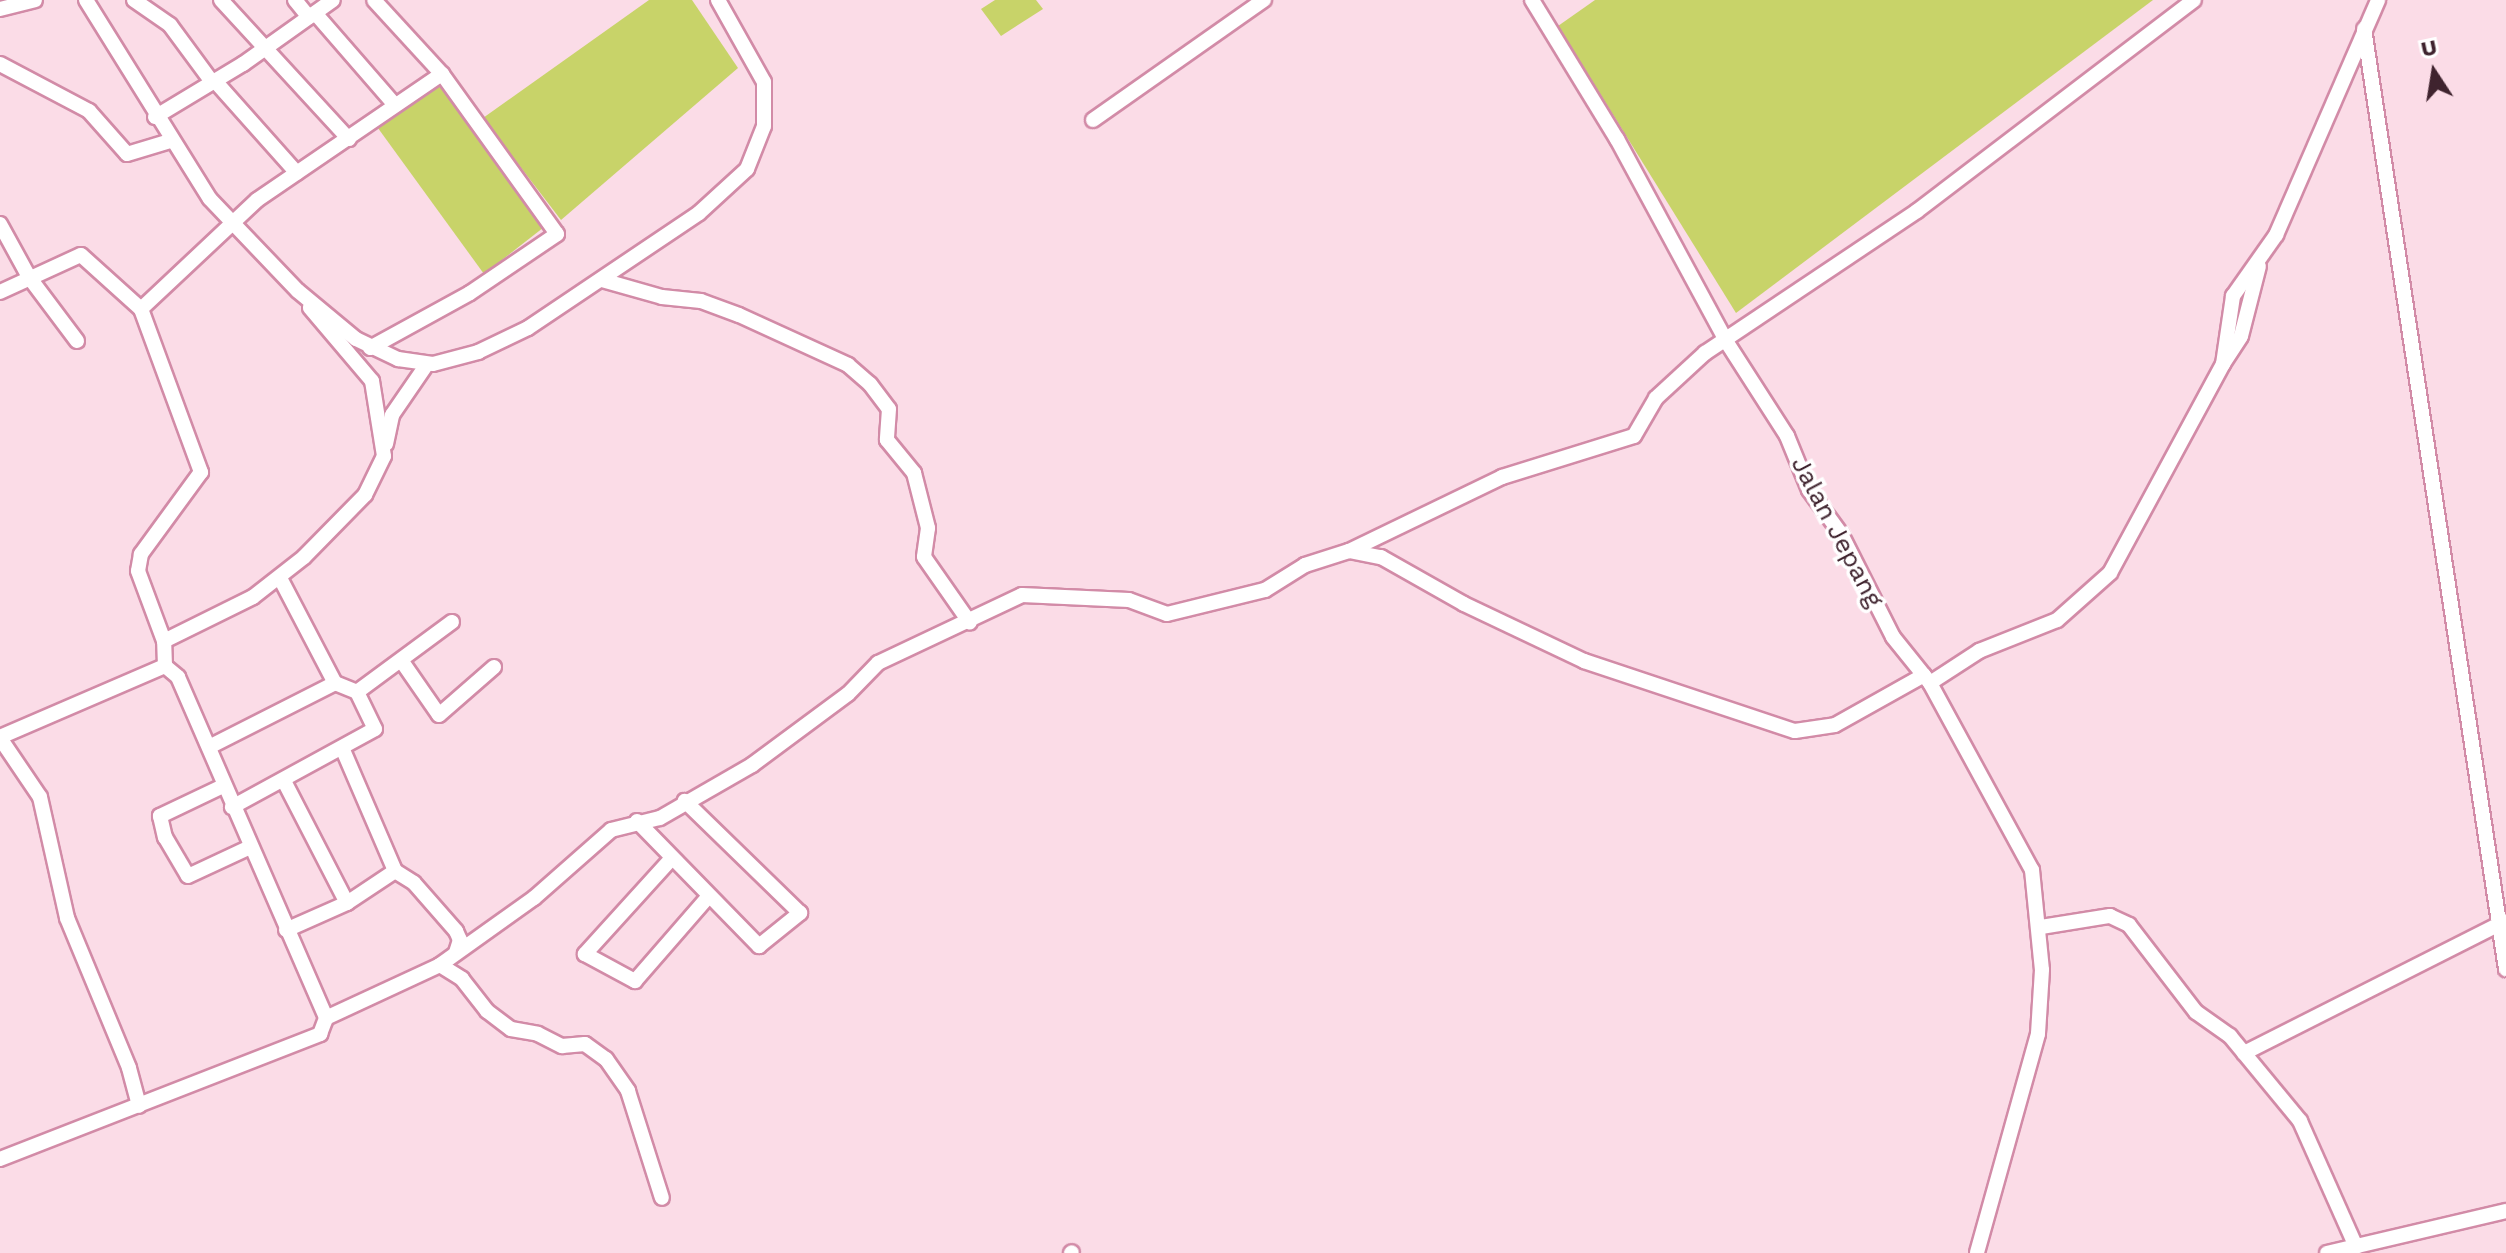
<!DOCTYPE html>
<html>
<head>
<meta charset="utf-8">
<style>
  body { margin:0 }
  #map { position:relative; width:2506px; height:1253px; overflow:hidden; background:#fbdce7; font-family:"Work Sans",sans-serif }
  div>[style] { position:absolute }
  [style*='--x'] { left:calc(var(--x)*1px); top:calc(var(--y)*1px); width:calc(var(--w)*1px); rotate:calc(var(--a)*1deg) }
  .green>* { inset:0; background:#c8d369 }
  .roads { filter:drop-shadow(2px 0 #d28ba7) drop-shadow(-2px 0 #d28ba7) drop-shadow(0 2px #d28ba7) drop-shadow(0 -2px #d28ba7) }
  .minor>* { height:14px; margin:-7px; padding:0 7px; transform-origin:7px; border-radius:7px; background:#fff }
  span { translate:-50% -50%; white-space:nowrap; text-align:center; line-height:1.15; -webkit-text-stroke:7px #fff; paint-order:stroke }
  .street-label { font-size:26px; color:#3f232e }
  .north { position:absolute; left:2394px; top:32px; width:80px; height:80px; -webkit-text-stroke:6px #fff; paint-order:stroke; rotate:348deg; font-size:22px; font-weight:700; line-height:32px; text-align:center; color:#3f232e }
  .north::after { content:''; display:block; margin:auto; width:28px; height:36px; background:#3f232e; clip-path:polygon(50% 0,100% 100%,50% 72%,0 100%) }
</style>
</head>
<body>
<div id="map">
  <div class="green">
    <div style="clip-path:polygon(649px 0,692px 0,738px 68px,561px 220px,483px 118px)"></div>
    <div style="clip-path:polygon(995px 0,1036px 0,1043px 9px,1001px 36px,981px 9px)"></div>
    <div style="clip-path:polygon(1595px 0,2153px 0,1736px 313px,1558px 26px)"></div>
    <div style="clip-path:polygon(439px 80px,548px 224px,484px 274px,375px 124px)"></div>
  </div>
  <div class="roads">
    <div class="minor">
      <div style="--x:86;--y:0;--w:234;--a:58.1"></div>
      <div style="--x:210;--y:199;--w:127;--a:46.3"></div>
      <div style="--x:298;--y:291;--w:75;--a:39.6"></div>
      <div style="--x:356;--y:339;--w:47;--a:25.5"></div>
      <div style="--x:398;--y:359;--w:35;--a:8"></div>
      <div style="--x:433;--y:364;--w:47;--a:-14.9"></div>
      <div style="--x:478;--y:352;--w:55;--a:-25.6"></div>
      <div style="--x:528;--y:328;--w:206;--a:-33.9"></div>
      <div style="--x:699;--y:213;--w:65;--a:-42.5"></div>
      <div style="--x:747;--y:169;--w:46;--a:-68.4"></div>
      <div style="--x:764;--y:126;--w:44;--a:-90"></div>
      <div style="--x:764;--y:82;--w:94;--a:-119.3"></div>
      <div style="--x:134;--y:0;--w:44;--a:34.8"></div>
      <div style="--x:170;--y:25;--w:71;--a:53.6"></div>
      <div style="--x:221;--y:0;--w:189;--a:47.4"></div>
      <div style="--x:295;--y:0;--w:22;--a:51"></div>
      <div style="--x:1532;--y:0;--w:163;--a:58.6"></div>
      <div style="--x:1617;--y:139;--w:230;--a:61.6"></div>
      <div style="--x:1726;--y:341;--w:113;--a:57.3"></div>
      <div style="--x:1787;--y:436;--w:58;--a:67.8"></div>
      <div style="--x:1809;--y:490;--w:54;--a:54"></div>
      <div style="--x:1841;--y:534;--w:115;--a:63.2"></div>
      <div style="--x:1893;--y:637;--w:59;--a:51.2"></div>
      <div style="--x:1930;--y:683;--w:213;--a:61.4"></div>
      <div style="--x:2032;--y:870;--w:100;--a:84.3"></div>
      <div style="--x:2042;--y:970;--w:64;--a:93.6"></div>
      <div style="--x:2038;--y:1034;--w:227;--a:105.6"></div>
      <div style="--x:0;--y:9;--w:36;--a:-14"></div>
      <div style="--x:315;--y:13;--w:121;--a:49"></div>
      <div style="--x:2364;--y:29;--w:951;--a:81.41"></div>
      <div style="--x:0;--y:64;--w:101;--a:27.8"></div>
      <div style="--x:89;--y:111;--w:57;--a:48.5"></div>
      <div style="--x:127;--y:154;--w:45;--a:-16.8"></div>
      <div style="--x:215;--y:81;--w:123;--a:48.3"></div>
      <div style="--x:155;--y:117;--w:103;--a:-31.1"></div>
      <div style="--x:243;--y:64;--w:110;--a:-35.4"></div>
      <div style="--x:1093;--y:120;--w:209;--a:-35.1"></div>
      <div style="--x:0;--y:224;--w:60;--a:61.3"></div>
      <div style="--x:29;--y:277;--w:80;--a:53.1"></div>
      <div style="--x:602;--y:280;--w:62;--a:15.8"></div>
      <div style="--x:662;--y:297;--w:39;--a:6"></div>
      <div style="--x:701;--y:301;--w:40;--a:20.2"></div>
      <div style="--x:739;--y:315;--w:120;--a:24.6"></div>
      <div style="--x:848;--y:365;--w:29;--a:41"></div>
      <div style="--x:870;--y:384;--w:31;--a:53"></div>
      <div style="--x:889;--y:409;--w:31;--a:94"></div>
      <div style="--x:887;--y:440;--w:43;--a:50.7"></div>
      <div style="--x:914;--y:473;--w:57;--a:75.7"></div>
      <div style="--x:928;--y:528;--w:29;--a:98"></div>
      <div style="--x:924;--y:557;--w:80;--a:55.1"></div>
      <div style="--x:0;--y:292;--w:89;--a:-24.6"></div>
      <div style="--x:81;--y:255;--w:81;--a:42"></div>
      <div style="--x:141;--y:309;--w:159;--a:-43.2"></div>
      <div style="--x:257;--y:200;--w:224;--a:-34.3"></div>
      <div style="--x:141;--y:309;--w:174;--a:69.8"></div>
      <div style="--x:201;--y:472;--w:102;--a:126.2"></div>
      <div style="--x:141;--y:554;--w:17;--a:100"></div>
      <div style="--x:138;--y:571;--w:75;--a:69.6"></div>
      <div style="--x:370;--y:348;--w:114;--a:-28.8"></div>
      <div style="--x:470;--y:293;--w:105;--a:-34.1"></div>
      <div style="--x:557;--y:234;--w:197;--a:-125.7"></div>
      <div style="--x:442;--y:74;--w:100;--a:-132.6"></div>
      <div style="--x:2223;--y:364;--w:33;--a:-57"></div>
      <div style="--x:2241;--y:336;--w:72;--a:-75.6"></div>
      <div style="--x:386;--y:444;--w:30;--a:-78"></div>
      <div style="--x:392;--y:415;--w:62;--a:-55.5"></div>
      <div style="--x:1349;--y:551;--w:170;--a:-25.8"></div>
      <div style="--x:1502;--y:477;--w:138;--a:-17.3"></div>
      <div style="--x:1634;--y:436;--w:44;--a:-59.9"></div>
      <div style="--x:1656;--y:398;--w:67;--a:-42.6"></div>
      <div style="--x:1705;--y:353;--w:255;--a:-33.8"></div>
      <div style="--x:1917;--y:211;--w:348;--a:-37.3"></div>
      <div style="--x:280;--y:578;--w:119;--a:62.4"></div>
      <div style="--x:403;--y:663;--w:63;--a:55.3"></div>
      <div style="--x:439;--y:715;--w:73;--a:-41.1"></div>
      <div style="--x:165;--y:666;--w:25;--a:-92"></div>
      <div style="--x:164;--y:641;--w:99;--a:-26.3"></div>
      <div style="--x:253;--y:597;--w:65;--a:-38.1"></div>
      <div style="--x:304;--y:557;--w:87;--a:-45.5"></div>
      <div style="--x:365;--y:495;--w:43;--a:-64"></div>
      <div style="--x:384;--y:456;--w:76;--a:-99.1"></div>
      <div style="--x:372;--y:381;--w:96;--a:-130.3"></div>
      <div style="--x:1930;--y:683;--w:59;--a:-33.1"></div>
      <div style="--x:1979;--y:651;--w:84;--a:-21.7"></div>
      <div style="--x:2057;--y:620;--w:71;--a:-41.6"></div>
      <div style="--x:2110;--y:573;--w:238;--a:-61.6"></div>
      <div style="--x:2223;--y:364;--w:69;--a:-81.6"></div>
      <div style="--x:2233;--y:296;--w:75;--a:-54.8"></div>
      <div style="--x:2276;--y:235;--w:256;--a:-66.5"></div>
      <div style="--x:357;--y:692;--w:118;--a:-36.4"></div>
      <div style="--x:0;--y:737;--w:180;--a:-23.3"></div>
      <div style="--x:165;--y:666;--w:17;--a:40"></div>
      <div style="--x:178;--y:677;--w:372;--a:66.5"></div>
      <div style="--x:0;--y:738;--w:71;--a:55.9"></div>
      <div style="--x:40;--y:797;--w:124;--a:77.4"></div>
      <div style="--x:67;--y:918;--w:162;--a:67.5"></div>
      <div style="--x:129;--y:1068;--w:39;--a:75"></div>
      <div style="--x:209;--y:747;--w:141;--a:-26.9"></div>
      <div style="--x:335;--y:683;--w:24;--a:22"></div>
      <div style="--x:357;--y:692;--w:41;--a:64.1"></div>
      <div style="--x:375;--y:729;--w:163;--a:151.4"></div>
      <div style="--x:343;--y:750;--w:132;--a:66.7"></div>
      <div style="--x:395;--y:871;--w:22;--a:32"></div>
      <div style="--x:414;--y:883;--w:64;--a:48.8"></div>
      <div style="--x:456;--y:931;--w:10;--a:66"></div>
      <div style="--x:460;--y:940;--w:13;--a:108"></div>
      <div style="--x:284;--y:781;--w:137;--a:62.7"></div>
      <div style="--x:223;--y:786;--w:70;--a:154.5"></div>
      <div style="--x:160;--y:816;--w:22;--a:77"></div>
      <div style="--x:165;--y:837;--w:45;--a:59.5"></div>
      <div style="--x:188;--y:876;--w:66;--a:-25"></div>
      <div style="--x:637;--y:821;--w:175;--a:45.7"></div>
      <div style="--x:759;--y:946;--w:53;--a:-38.8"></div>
      <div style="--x:800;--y:913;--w:161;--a:-135.8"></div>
      <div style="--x:672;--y:858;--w:130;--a:132.2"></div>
      <div style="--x:585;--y:954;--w:57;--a:28.4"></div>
      <div style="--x:635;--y:981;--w:113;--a:-49"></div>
      <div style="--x:2041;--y:927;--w:70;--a:-9.1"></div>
      <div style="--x:2110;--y:916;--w:21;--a:25"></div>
      <div style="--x:2129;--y:925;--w:110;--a:52.4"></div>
      <div style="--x:2196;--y:1012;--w:42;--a:35.2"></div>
      <div style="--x:2230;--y:1036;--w:110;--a:50.5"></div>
      <div style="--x:2300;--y:1121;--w:138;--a:66"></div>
      <div style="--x:286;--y:930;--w:67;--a:-23.9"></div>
      <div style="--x:347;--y:903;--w:58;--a:-33.7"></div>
      <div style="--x:440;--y:965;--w:26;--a:32"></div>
      <div style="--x:462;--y:979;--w:41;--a:52"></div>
      <div style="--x:487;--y:1011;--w:30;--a:37"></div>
      <div style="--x:511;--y:1029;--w:27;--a:10"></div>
      <div style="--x:538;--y:1034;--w:27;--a:27"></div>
      <div style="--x:562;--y:1046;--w:23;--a:-5"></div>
      <div style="--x:585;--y:1044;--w:26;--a:36"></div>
      <div style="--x:606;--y:1059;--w:39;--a:55"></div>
      <div style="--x:628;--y:1091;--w:112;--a:72.4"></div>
      <div style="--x:2244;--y:1053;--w:292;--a:-26.8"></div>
      <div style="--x:0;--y:1159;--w:344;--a:-21.3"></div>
      <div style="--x:320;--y:1034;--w:17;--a:-69"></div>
      <div style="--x:326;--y:1018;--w:126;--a:-24.9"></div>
      <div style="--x:440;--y:965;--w:115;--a:-35.5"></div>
      <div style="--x:534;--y:898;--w:103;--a:-41.4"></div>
      <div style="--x:611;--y:830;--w:50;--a:-13.8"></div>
      <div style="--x:660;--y:818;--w:106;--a:-29.9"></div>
      <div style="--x:752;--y:765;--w:119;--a:-36.5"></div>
      <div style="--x:848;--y:694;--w:43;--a:-45.9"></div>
      <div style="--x:878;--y:663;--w:159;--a:-25.3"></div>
      <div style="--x:1022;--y:595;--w:107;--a:2.7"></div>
      <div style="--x:1129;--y:600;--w:40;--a:20.2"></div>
      <div style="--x:1167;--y:614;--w:101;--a:-13.8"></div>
      <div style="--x:1265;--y:590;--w:47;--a:-32"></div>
      <div style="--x:1305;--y:565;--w:46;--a:-17.7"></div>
      <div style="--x:1349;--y:551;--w:33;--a:11"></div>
      <div style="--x:1381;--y:557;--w:95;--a:29.5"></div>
      <div style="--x:1464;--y:604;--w:133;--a:25.4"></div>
      <div style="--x:1584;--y:661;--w:222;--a:18.4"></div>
      <div style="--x:1795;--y:731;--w:40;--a:-8.5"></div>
      <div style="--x:1835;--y:725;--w:102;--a:-29.3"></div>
      <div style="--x:1071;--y:1253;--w:1;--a:-45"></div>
      <div style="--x:2327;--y:1253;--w:184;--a:-13.2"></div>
    </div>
  </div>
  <div class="street-label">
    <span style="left:1837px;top:532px;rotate:62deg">Jalan Jepang</span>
  </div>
  <div class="north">U</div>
</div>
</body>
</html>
